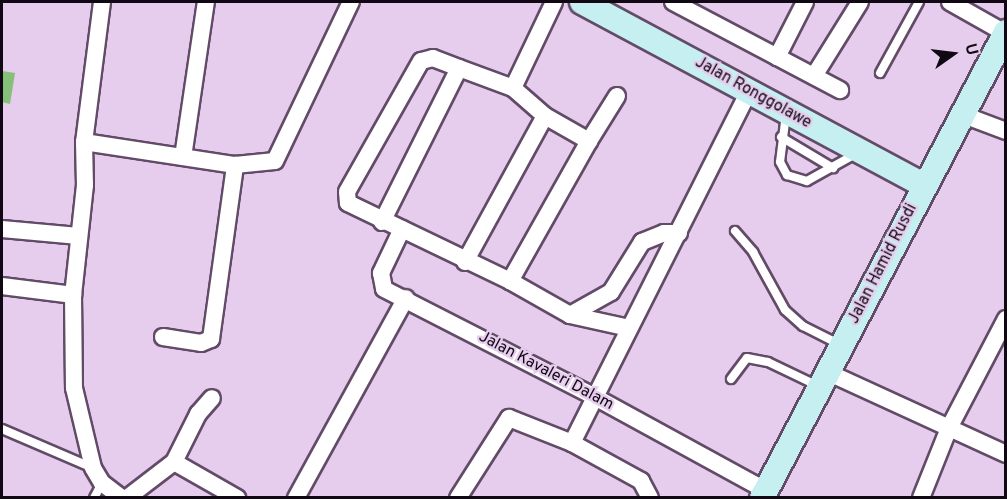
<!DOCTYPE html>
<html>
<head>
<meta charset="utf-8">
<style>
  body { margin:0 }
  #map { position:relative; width:1007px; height:499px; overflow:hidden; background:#e6cced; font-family:Overpass,sans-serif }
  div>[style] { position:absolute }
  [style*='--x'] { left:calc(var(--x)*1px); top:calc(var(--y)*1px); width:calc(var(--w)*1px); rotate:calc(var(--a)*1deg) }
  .green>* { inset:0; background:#86bf77 }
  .roads { filter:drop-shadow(2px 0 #624b67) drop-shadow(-2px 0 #624b67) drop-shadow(0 2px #624b67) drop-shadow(0 -2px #624b67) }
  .lane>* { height:8px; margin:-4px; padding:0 4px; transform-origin:4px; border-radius:4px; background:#fff }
  .street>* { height:16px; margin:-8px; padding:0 8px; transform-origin:8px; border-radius:8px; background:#fff }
  .secondary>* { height:24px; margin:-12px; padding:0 12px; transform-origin:12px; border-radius:12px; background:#c5eff1 }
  span { translate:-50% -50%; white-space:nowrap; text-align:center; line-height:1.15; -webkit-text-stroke:4.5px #e6cced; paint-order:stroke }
  .street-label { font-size:16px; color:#100812 }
  .frame { position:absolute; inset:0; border:3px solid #100812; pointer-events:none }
  .north { position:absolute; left:923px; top:24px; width:60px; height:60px; -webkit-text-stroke:4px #e6cced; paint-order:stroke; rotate:76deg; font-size:16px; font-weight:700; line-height:24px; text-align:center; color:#100812 }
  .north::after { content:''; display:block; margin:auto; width:21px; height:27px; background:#100812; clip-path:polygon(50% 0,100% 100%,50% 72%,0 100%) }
</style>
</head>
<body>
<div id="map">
  <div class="green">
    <div style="clip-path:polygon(2px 71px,15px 73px,10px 104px,2px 102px)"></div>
  </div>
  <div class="roads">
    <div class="lane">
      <div style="--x:880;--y:73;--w:81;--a:-61.2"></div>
      <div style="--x:786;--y:114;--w:48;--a:97.1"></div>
      <div style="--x:780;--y:162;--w:15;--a:62"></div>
      <div style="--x:787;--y:175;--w:21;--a:17"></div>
      <div style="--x:807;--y:181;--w:57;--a:-29.2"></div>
      <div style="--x:781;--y:137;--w:61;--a:30.8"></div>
      <div style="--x:735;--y:231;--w:28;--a:49"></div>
      <div style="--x:753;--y:252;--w:66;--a:61.1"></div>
      <div style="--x:785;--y:310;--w:24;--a:42"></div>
      <div style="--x:803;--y:326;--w:42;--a:26.6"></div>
      <div style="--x:731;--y:379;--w:26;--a:-53"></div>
      <div style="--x:747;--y:358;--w:21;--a:11"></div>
      <div style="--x:768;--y:362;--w:55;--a:25.6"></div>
      <div style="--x:2;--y:429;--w:99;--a:23.2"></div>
      <div style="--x:94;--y:498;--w:17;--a:-62"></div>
    </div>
    <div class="street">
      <div style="--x:102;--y:2;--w:141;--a:97.3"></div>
      <div style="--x:84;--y:142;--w:43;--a:88.7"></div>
      <div style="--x:85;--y:185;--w:111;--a:96.2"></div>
      <div style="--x:73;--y:295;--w:93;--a:89.4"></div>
      <div style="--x:74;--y:388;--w:82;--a:76.6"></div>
      <div style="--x:93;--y:468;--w:17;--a:59"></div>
      <div style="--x:102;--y:483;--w:25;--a:37"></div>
      <div style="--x:673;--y:2;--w:189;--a:27.8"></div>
      <div style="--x:950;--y:2;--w:63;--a:29.4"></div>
      <div style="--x:777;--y:57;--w:62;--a:-63"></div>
      <div style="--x:459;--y:68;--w:28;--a:-159"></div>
      <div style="--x:433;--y:58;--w:12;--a:166"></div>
      <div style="--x:421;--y:61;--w:150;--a:119.5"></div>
      <div style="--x:347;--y:192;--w:11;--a:85"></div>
      <div style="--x:348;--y:203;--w:180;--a:25.7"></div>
      <div style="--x:510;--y:281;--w:69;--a:29.5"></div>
      <div style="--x:570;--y:315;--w:60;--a:12.4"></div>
      <div style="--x:814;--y:76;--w:87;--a:-58.1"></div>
      <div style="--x:513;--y:88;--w:95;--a:-64.5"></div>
      <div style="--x:961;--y:114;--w:48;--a:20.7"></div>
      <div style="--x:589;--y:141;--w:53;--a:-58.1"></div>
      <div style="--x:84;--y:142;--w:153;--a:8.7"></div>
      <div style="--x:235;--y:165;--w:40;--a:-5.7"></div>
      <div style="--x:275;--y:161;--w:176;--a:-64.5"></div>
      <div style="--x:183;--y:157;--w:157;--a:-81.6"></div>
      <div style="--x:382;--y:222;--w:172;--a:-63.4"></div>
      <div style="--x:459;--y:68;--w:58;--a:20.3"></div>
      <div style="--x:513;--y:88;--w:43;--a:41.2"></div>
      <div style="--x:545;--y:116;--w:51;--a:29.6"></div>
      <div style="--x:589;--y:141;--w:161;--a:119.4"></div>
      <div style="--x:2;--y:229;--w:77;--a:5.2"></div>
      <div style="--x:402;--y:229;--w:49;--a:115.5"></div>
      <div style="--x:381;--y:273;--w:16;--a:79"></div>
      <div style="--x:384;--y:289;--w:237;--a:27.1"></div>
      <div style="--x:595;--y:397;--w:194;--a:28.7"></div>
      <div style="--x:465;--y:262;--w:166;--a:-61.3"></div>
      <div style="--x:2;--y:286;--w:72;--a:7.2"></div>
      <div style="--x:570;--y:315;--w:47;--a:-29.3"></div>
      <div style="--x:611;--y:292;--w:59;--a:-58.2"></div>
      <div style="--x:642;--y:242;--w:24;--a:-22"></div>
      <div style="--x:664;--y:233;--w:15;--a:0"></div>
      <div style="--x:163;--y:337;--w:38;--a:9"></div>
      <div style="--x:201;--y:343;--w:11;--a:-22"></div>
      <div style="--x:211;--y:339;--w:176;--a:-82.1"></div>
      <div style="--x:827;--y:372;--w:197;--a:24.6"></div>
      <div style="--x:572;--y:443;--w:396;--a:-63.3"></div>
      <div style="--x:174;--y:462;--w:73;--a:29.7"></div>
      <div style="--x:127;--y:498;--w:59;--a:-37.5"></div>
      <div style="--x:174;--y:462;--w:54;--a:-63.4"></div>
      <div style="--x:198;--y:414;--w:21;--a:-49"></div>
      <div style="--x:296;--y:498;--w:228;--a:-61.2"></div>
      <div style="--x:458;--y:498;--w:95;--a:-57.5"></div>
      <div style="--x:509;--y:418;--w:68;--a:21.6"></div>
      <div style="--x:572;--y:443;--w:79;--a:28.8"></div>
      <div style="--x:641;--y:481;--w:19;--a:62"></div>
      <div style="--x:921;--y:498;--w:75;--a:-68.2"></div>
      <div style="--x:949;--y:428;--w:123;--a:-62.4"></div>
    </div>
    <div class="secondary">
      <div style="--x:582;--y:2;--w:387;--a:28.2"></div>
      <div style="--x:762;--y:498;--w:526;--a:-62.36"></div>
    </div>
  </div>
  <div class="street-label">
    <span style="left:753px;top:93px;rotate:29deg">Jalan Ronggolawe</span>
    <span style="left:883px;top:264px;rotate:-63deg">Jalan Hamid Rusdi</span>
    <span style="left:546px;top:371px;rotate:28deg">Jalan Kavaleri Dalam</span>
  </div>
  <div class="frame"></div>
  <div class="north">U</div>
</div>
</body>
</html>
